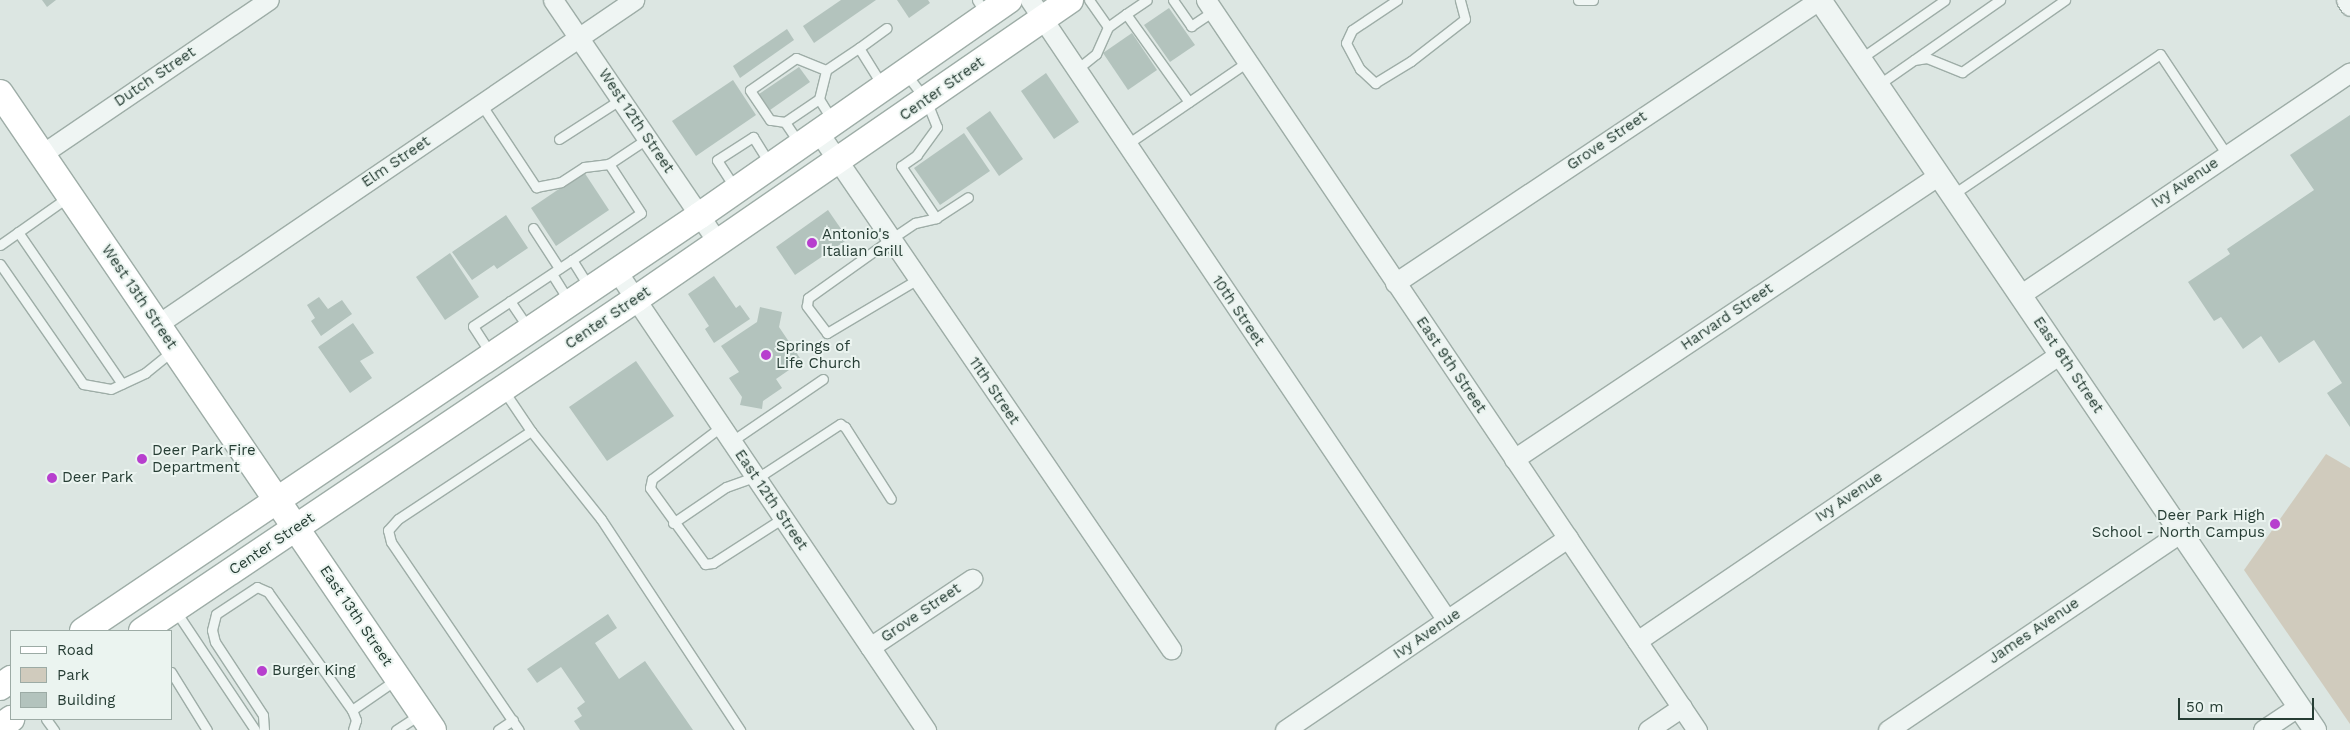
<!DOCTYPE html>
<html>
<head>
<meta charset="utf-8">
<style>
  body { margin:0 }
  #map { position:relative; width:2350px; height:730px; overflow:hidden; background:#dce6e2; font-family:"Work Sans",sans-serif }
  div>[style] { position:absolute }
  [style*='--x'] { left:calc(var(--x)*1px); top:calc(var(--y)*1px); width:calc(var(--w)*1px); rotate:calc(var(--a)*1deg) }
  .green>* { inset:0; background:#d0cbbd }
  .building>* { inset:0; background:#b3c3bd }
  .roads { filter:drop-shadow(1px 0 #9eada7) drop-shadow(-1px 0 #9eada7) drop-shadow(0 1px #9eada7) drop-shadow(0 -1px #9eada7) }
  .service>* { height:9px; margin:-4.5px; padding:0 4.5px; transform-origin:4.5px; border-radius:4.5px; background:#eff5f3 }
  .minor>* { height:19px; margin:-9.5px; padding:0 9.5px; transform-origin:9.5px; border-radius:9.5px; background:#eff5f3 }
  .tertiary>* { height:22px; margin:-11px; padding:0 11px; transform-origin:11px; border-radius:11px; background:#eff5f3 }
  .secondary>* { height:26px; margin:-13px; padding:0 13px; transform-origin:13px; border-radius:13px; background:#fff }
  .dots>* { width:14px; height:14px; translate:-50% -50%; box-sizing:border-box; border:2px solid #ebf4f0; border-radius:50% }
  span { translate:-50% -50%; white-space:nowrap; text-align:center; line-height:1.15; -webkit-text-stroke:4px #ebf4f0; paint-order:stroke }
  .street-label { font-size:15px; color:#263d34 }
  .poi-label { font-size:15px; color:#263d34 }
  .left { translate:0 -50%; text-align:left }
  .right { translate:-100% -50%; text-align:right }
  .legend { position:absolute; left:10px; top:630px; width:162px; height:90px; box-sizing:border-box; background:#ebf4f0; border:1px solid #9caba5; margin:0; padding:6px 9px; list-style:none; font-size:15px; color:#263d34 }
  .legend li { display:flex; align-items:center; gap:10px; height:25px }
  .legend b { width:25px; border:1px solid #9caba5 }
  .scale { position:absolute; left:2178px; top:698px; width:136px; height:22px; box-sizing:border-box; border:2px solid #263d34; border-top:0; padding-left:6px; font-size:15px; line-height:18px; white-space:nowrap; color:#263d34; -webkit-text-stroke:4px #ebf4f0; paint-order:stroke }
</style>
</head>
<body>
<div id="map">
  <div class="green">
    <div style="clip-path:polygon(2326px 454px,2350px 468px,2350px 724px,2244px 570px)"></div>
  </div>
  <div class="building">
    <div style="clip-path:polygon(42px 0,56px 0,47px 7px)"></div>
    <div style="clip-path:polygon(841px 0,876px 0,814px 43px,803px 26px)"></div>
    <div style="clip-path:polygon(897px 0,928px 0,930px 3px,909px 18px)"></div>
    <div style="clip-path:polygon(1169px 8px,1195px 45px,1170px 62px,1144px 25px)"></div>
    <div style="clip-path:polygon(787px 29px,794px 40px,740px 78px,733px 66px)"></div>
    <div style="clip-path:polygon(1132px 33px,1157px 70px,1128px 90px,1103px 53px)"></div>
    <div style="clip-path:polygon(799px 67px,810px 82px,770px 110px,759px 94px)"></div>
    <div style="clip-path:polygon(1046px 73px,1079px 122px,1054px 139px,1021px 91px)"></div>
    <div style="clip-path:polygon(733px 80px,756px 115px,696px 156px,672px 121px)"></div>
    <div style="clip-path:polygon(990px 111px,1023px 159px,999px 176px,966px 128px)"></div>
    <div style="clip-path:polygon(2350px 115px,2350px 427px,2327px 393px,2342px 383px,2314px 340px,2279px 363px,2261px 336px,2243px 349px,2221px 317px,2214px 321px,2188px 282px,2230px 254px,2227px 249px,2314px 190px,2290px 155px)"></div>
    <div style="clip-path:polygon(964px 133px,990px 171px,940px 205px,914px 168px)"></div>
    <div style="clip-path:polygon(584px 172px,609px 210px,556px 246px,531px 208px)"></div>
    <div style="clip-path:polygon(828px 210px,848px 239px,795px 275px,776px 247px)"></div>
    <div style="clip-path:polygon(506px 215px,528px 248px,497px 269px,494px 265px,472px 280px,452px 252px)"></div>
    <div style="clip-path:polygon(450px 253px,479px 297px,445px 320px,416px 277px)"></div>
    <div style="clip-path:polygon(714px 276px,736px 308px,740px 305px,750px 319px,714px 343px,705px 329px,709px 326px,688px 294px)"></div>
    <div style="clip-path:polygon(319px 297px,328px 309px,342px 300px,352px 314px,321px 336px,311px 321px,315px 318px,307px 305px)"></div>
    <div style="clip-path:polygon(760px 307px,782px 312px,779px 327px,802px 361px,776px 379px,782px 388px,763px 401px,762px 409px,740px 405px,742px 397px,729px 378px,739px 372px,721px 346px,757px 322px)"></div>
    <div style="clip-path:polygon(353px 323px,374px 353px,360px 361px,372px 378px,350px 393px,318px 347px)"></div>
    <div style="clip-path:polygon(636px 361px,674px 416px,607px 461px,569px 407px)"></div>
    <div style="clip-path:polygon(608px 614px,617px 628px,595px 643px,619px 679px,645px 661px,693px 730px,580px 730px,574px 721px,582px 716px,577px 708px,585px 702px,561px 667px,537px 683px,527px 669px)"></div>
  </div>
  <div class="roads">
    <div class="service">
      <div style="--x:977;--y:0;--w:17;--a:57"></div>
      <div style="--x:1173;--y:0;--w:32;--a:55"></div>
      <div style="--x:1191;--y:26;--w:27;--a:-34"></div>
      <div style="--x:1397;--y:0;--w:54;--a:146.3"></div>
      <div style="--x:1352;--y:30;--w:14;--a:115"></div>
      <div style="--x:1346;--y:43;--w:30;--a:62"></div>
      <div style="--x:1360;--y:69;--w:21;--a:43"></div>
      <div style="--x:1375;--y:83;--w:42;--a:-31.4"></div>
      <div style="--x:1411;--y:61;--w:68;--a:-37.9"></div>
      <div style="--x:1465;--y:19;--w:20;--a:-105"></div>
      <div style="--x:1578;--y:0;--w:15;--a:0"></div>
      <div style="--x:1126;--y:14;--w:25;--a:-34"></div>
      <div style="--x:1108;--y:27;--w:22;--a:-36"></div>
      <div style="--x:1126;--y:14;--w:108;--a:54.4"></div>
      <div style="--x:859;--y:48;--w:34;--a:-36"></div>
      <div style="--x:1860;--y:59;--w:103;--a:-34.8"></div>
      <div style="--x:1914;--y:60;--w:13;--a:-9"></div>
      <div style="--x:1927;--y:58;--w:38;--a:22"></div>
      <div style="--x:1962;--y:72;--w:126;--a:-35"></div>
      <div style="--x:1076;--y:70;--w:26;--a:-39"></div>
      <div style="--x:1096;--y:54;--w:30;--a:-66"></div>
      <div style="--x:1108;--y:27;--w:33;--a:-125"></div>
      <div style="--x:907;--y:75;--w:31;--a:53"></div>
      <div style="--x:926;--y:100;--w:29;--a:68"></div>
      <div style="--x:937;--y:127;--w:34;--a:126"></div>
      <div style="--x:917;--y:155;--w:19;--a:145"></div>
      <div style="--x:901;--y:166;--w:63;--a:56.1"></div>
      <div style="--x:1878;--y:85;--w:149;--a:-34.9"></div>
      <div style="--x:819;--y:99;--w:30;--a:-76"></div>
      <div style="--x:826;--y:70;--w:40;--a:-34"></div>
      <div style="--x:859;--y:48;--w:44;--a:58.1"></div>
      <div style="--x:481;--y:104;--w:100;--a:56.5"></div>
      <div style="--x:536;--y:187;--w:25;--a:-11"></div>
      <div style="--x:561;--y:182;--w:27;--a:-33"></div>
      <div style="--x:584;--y:167;--w:25;--a:-7"></div>
      <div style="--x:785;--y:122;--w:15;--a:-172"></div>
      <div style="--x:770;--y:120;--w:36;--a:-124"></div>
      <div style="--x:750;--y:90;--w:56;--a:-34.8"></div>
      <div style="--x:796;--y:58;--w:32;--a:22"></div>
      <div style="--x:559;--y:139;--w:74;--a:-32.8"></div>
      <div style="--x:799;--y:143;--w:25;--a:-124"></div>
      <div style="--x:785;--y:122;--w:41;--a:-34.1"></div>
      <div style="--x:819;--y:99;--w:26;--a:58"></div>
      <div style="--x:1126;--y:145;--w:147;--a:-34.4"></div>
      <div style="--x:735;--y:188;--w:33;--a:-123"></div>
      <div style="--x:717;--y:160;--w:43;--a:-32.6"></div>
      <div style="--x:753;--y:137;--w:32;--a:58"></div>
      <div style="--x:1952;--y:195;--w:251;--a:-34.1"></div>
      <div style="--x:2160;--y:54;--w:121;--a:56.4"></div>
      <div style="--x:533;--y:228;--w:48;--a:57"></div>
      <div style="--x:18;--y:232;--w:184;--a:55.6"></div>
      <div style="--x:0;--y:245;--w:83;--a:-35.2"></div>
      <div style="--x:0;--y:264;--w:146;--a:55.3"></div>
      <div style="--x:83;--y:384;--w:28;--a:10"></div>
      <div style="--x:111;--y:389;--w:38;--a:-25"></div>
      <div style="--x:145;--y:373;--w:35;--a:-39"></div>
      <div style="--x:552;--y:274;--w:32;--a:58"></div>
      <div style="--x:918;--y:279;--w:106;--a:149.3"></div>
      <div style="--x:827;--y:333;--w:34;--a:-127"></div>
      <div style="--x:807;--y:306;--w:8;--a:-83"></div>
      <div style="--x:808;--y:298;--w:102;--a:-35.4"></div>
      <div style="--x:891;--y:239;--w:29;--a:-34"></div>
      <div style="--x:915;--y:223;--w:22;--a:-13"></div>
      <div style="--x:936;--y:218;--w:38;--a:-33"></div>
      <div style="--x:589;--y:287;--w:32;--a:-122"></div>
      <div style="--x:572;--y:260;--w:83;--a:-34.3"></div>
      <div style="--x:641;--y:213;--w:59;--a:-123.1"></div>
      <div style="--x:609;--y:164;--w:47;--a:-33.7"></div>
      <div style="--x:510;--y:301;--w:32;--a:56"></div>
      <div style="--x:491;--y:354;--w:33;--a:-123"></div>
      <div style="--x:473;--y:326;--w:119;--a:-33.7"></div>
      <div style="--x:504;--y:391;--w:48;--a:56"></div>
      <div style="--x:531;--y:431;--w:159;--a:146.5"></div>
      <div style="--x:398;--y:519;--w:15;--a:132"></div>
      <div style="--x:388;--y:530;--w:12;--a:76"></div>
      <div style="--x:391;--y:542;--w:227;--a:55.8"></div>
      <div style="--x:722;--y:426;--w:88;--a:142.9"></div>
      <div style="--x:652;--y:479;--w:9;--a:103"></div>
      <div style="--x:650;--y:488;--w:94;--a:54.1"></div>
      <div style="--x:705;--y:564;--w:8;--a:-7"></div>
      <div style="--x:713;--y:563;--w:83;--a:-32.7"></div>
      <div style="--x:531;--y:431;--w:112;--a:51.5"></div>
      <div style="--x:601;--y:519;--w:253;--a:56.6"></div>
      <div style="--x:732;--y:441;--w:110;--a:-34.3"></div>
      <div style="--x:673;--y:523;--w:64;--a:-34.2"></div>
      <div style="--x:726;--y:487;--w:41;--a:-19.7"></div>
      <div style="--x:765;--y:473;--w:90;--a:-33.2"></div>
      <div style="--x:840;--y:424;--w:6;--a:31"></div>
      <div style="--x:845;--y:427;--w:85;--a:57.4"></div>
      <div style="--x:175;--y:610;--w:144;--a:56.3"></div>
      <div style="--x:171;--y:672;--w:68;--a:58.2"></div>
      <div style="--x:352;--y:710;--w:55;--a:-34.6"></div>
      <div style="--x:46;--y:719;--w:14;--a:54"></div>
      <div style="--x:264;--y:730;--w:15;--a:-94"></div>
      <div style="--x:263;--y:715;--w:87;--a:-123.3"></div>
      <div style="--x:215;--y:642;--w:12;--a:-104"></div>
      <div style="--x:212;--y:630;--w:16;--a:-76"></div>
      <div style="--x:216;--y:614;--w:49;--a:-33.4"></div>
      <div style="--x:257;--y:587;--w:12;--a:24"></div>
      <div style="--x:268;--y:592;--w:145;--a:54.6"></div>
      <div style="--x:352;--y:710;--w:11;--a:68"></div>
      <div style="--x:356;--y:720;--w:10;--a:107"></div>
      <div style="--x:396;--y:730;--w:27;--a:-33"></div>
      <div style="--x:498;--y:730;--w:18;--a:-34"></div>
    </div>
    <div class="minor">
      <div style="--x:553;--y:0;--w:294;--a:55.8"></div>
      <div style="--x:1030;--y:0;--w:747;--a:56.08"></div>
      <div style="--x:1206;--y:0;--w:880;--a:56.08"></div>
      <div style="--x:2346;--y:0;--w:7;--a:56"></div>
      <div style="--x:819;--y:133;--w:625;--a:55.7"></div>
      <div style="--x:42;--y:154;--w:274;--a:-34.2"></div>
      <div style="--x:616;--y:270;--w:555;--a:56.02"></div>
      <div style="--x:1395;--y:283;--w:510;--a:-33.72"></div>
      <div style="--x:2020;--y:295;--w:398;--a:-34"></div>
      <div style="--x:158;--y:324;--w:576;--a:-34.24"></div>
      <div style="--x:1514;--y:459;--w:511;--a:-33.75"></div>
      <div style="--x:1637;--y:641;--w:511;--a:-34.16"></div>
      <div style="--x:870;--y:647;--w:123;--a:-33.7"></div>
      <div style="--x:1285;--y:730;--w:342;--a:-34.2"></div>
      <div style="--x:1648;--y:730;--w:41;--a:-34.1"></div>
      <div style="--x:1888;--y:730;--w:354;--a:-34"></div>
      <div style="--x:2263;--y:730;--w:43;--a:-33.7"></div>
    </div>
    <div class="tertiary">
      <div style="--x:1820;--y:0;--w:882;--a:55.86"></div>
    </div>
    <div class="secondary">
      <div style="--x:0;--y:93;--w:770;--a:55.79"></div>
      <div style="--x:83;--y:631;--w:743;--a:-33.97"></div>
      <div style="--x:699;--y:216;--w:378;--a:-34.9"></div>
      <div style="--x:142;--y:631;--w:595;--a:-33.9"></div>
      <div style="--x:636;--y:299;--w:527;--a:-34.56"></div>
      <div style="--x:0;--y:687;--w:14;--a:-36"></div>
      <div style="--x:0;--y:727;--w:14;--a:-36"></div>
    </div>
  </div>
  <div class="dots">
    <div style="left:812px;top:243px;background:#b73fce"></div>
    <div style="left:766px;top:355px;background:#b73fce"></div>
    <div style="left:142px;top:459px;background:#b73fce"></div>
    <div style="left:52px;top:478px;background:#b73fce"></div>
    <div style="left:2275px;top:524px;background:#b73fce"></div>
    <div style="left:262px;top:671px;background:#b73fce"></div>
  </div>
  <div class="street-label">
    <span style="left:155px;top:77px;rotate:-34deg">Dutch Street</span>
    <span style="left:942px;top:89px;rotate:-35deg">Center Street</span>
    <span style="left:636px;top:121px;rotate:56deg">West 12th Street</span>
    <span style="left:1607px;top:141px;rotate:-34deg">Grove Street</span>
    <span style="left:396px;top:162px;rotate:-34deg">Elm Street</span>
    <span style="left:2185px;top:183px;rotate:-34deg">Ivy Avenue</span>
    <span style="left:139px;top:297px;rotate:56deg">West 13th Street</span>
    <span style="left:1238px;top:311px;rotate:56deg">10th Street</span>
    <span style="left:1727px;top:317px;rotate:-34deg">Harvard Street</span>
    <span style="left:608px;top:318px;rotate:-34deg">Center Street</span>
    <span style="left:1451px;top:365px;rotate:56deg">East 9th Street</span>
    <span style="left:2068px;top:365px;rotate:56deg">East 8th Street</span>
    <span style="left:994px;top:391px;rotate:56deg">11th Street</span>
    <span style="left:1849px;top:497px;rotate:-34deg">Ivy Avenue</span>
    <span style="left:771px;top:500px;rotate:56deg">East 12th Street</span>
    <span style="left:272px;top:544px;rotate:-34deg">Center Street</span>
    <span style="left:921px;top:613px;rotate:-34deg">Grove Street</span>
    <span style="left:356px;top:616px;rotate:56deg">East 13th Street</span>
    <span style="left:2034px;top:631px;rotate:-34deg">James Avenue</span>
    <span style="left:1427px;top:634px;rotate:-34deg">Ivy Avenue</span>
  </div>
  <div class="poi-label">
    <span class="left" style="left:822px;top:243px">Antonio's<br>Italian Grill</span>
    <span class="left" style="left:776px;top:355px">Springs of<br>Life Church</span>
    <span class="left" style="left:152px;top:459px">Deer Park Fire<br>Department</span>
    <span class="left" style="left:62px;top:478px">Deer Park</span>
    <span class="right" style="left:2265px;top:524px">Deer Park High<br>School - North Campus</span>
    <span class="left" style="left:272px;top:671px">Burger King</span>
  </div>
  <ul class="legend">
  <li><b style="height:6px;background:#fff"></b>Road</li>
  <li><b style="height:14px;background:#d0cbbd"></b>Park</li>
  <li><b style="height:14px;background:#b3c3bd"></b>Building</li>
  </ul>
  <div class="scale">50 m</div>
</div>
</body>
</html>
